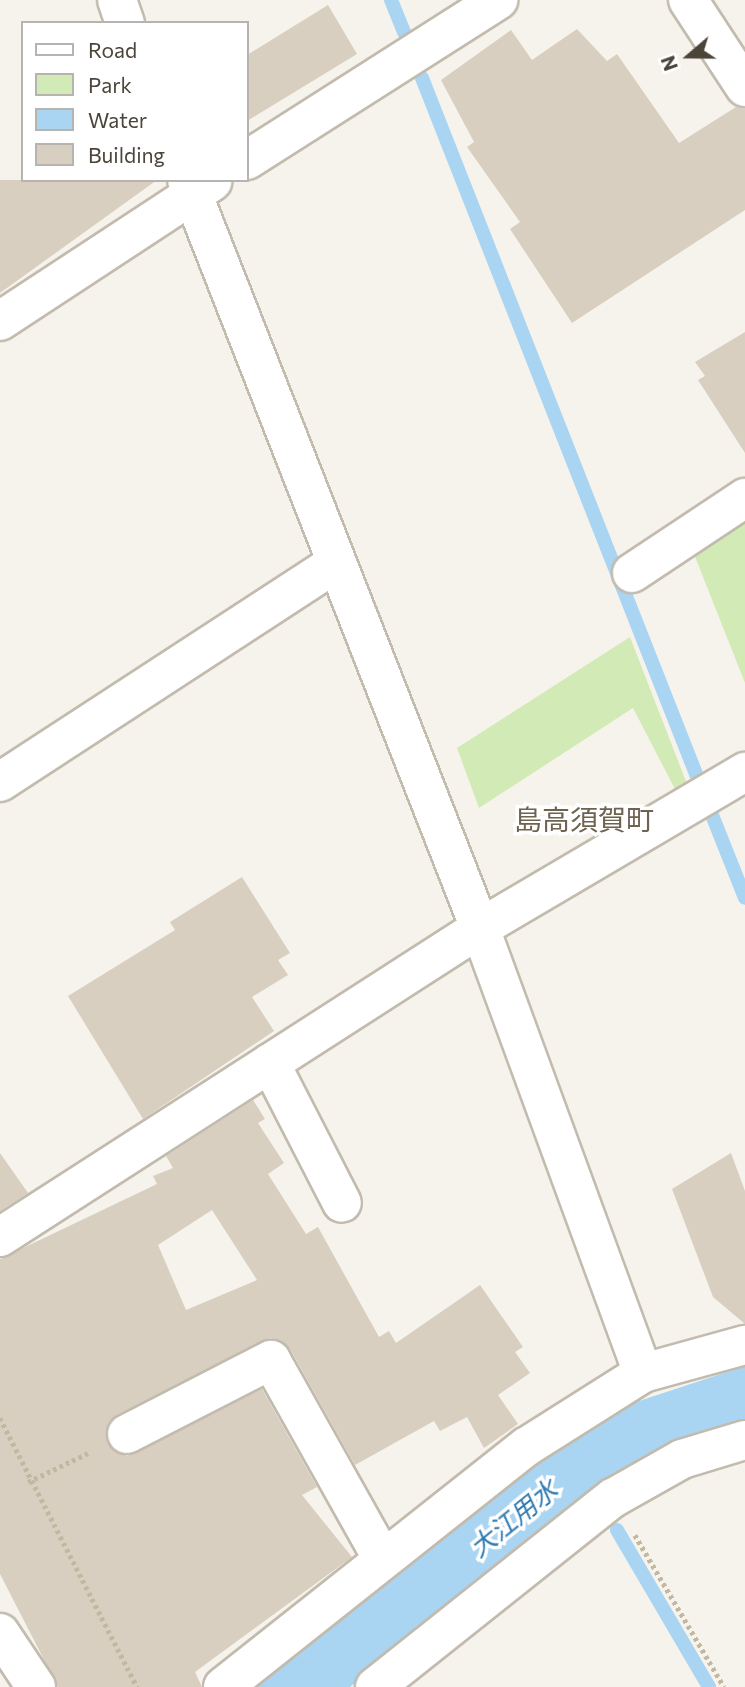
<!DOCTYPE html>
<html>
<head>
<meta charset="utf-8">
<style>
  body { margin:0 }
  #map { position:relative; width:745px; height:1687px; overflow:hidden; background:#f6f3ec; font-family:Commissioner,"Noto Sans JP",sans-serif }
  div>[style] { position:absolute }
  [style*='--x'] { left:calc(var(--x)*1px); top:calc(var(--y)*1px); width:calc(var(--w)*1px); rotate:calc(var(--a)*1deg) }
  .green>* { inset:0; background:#d2eab5 }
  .water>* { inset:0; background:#a9d4f2 }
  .stream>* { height:14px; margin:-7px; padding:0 7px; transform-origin:7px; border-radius:7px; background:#a9d4f2 }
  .building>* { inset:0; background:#d8cfc1 }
  .path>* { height:4.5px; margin-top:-2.25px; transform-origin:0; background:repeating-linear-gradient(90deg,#c4b79f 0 3.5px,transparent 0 7px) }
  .roads { filter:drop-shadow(2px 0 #c2bbae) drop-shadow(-2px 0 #c2bbae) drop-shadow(0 2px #c2bbae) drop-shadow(0 -2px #c2bbae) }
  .minor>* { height:38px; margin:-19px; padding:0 19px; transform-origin:19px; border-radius:19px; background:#fff }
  span { translate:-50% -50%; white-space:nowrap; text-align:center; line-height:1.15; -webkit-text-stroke:7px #fff; paint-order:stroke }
  .water-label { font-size:26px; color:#2e7ab2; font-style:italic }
  .quarter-label { font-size:28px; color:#6e6250 }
  .legend { position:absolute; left:21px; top:21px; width:228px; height:161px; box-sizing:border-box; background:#fff; border:2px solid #b7b4b0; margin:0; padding:9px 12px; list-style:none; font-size:21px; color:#4b4439 }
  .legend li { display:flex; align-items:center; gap:14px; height:35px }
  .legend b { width:35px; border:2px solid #b7b4b0 }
  .north { position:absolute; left:654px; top:21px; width:70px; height:70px; -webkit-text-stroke:5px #fff; paint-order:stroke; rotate:250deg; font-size:19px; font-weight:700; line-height:28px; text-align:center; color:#4b4439 }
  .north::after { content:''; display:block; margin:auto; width:24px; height:32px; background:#4b4439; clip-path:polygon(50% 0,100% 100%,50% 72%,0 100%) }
</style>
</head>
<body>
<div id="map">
  <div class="green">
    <div style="clip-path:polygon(745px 521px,745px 683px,694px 554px)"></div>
    <div style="clip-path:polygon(630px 637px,687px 784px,676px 791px,633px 708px,479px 808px,457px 748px)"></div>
  </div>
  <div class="water">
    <div style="clip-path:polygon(745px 1366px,745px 1428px,564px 1514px,350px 1687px,255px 1687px,535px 1461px,627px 1405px)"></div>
  </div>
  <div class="stream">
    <div style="--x:391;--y:0;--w:35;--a:68"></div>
    <div style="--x:422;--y:78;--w:753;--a:68.51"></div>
    <div style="--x:712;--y:815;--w:89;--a:68.3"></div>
    <div style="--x:617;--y:1530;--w:182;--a:59.6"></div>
  </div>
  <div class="building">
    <div style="clip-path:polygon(328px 5px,357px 54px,247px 121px,247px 55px)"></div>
    <div style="clip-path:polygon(577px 29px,607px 61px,617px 54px,679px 143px,736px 107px,745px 109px,745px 210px,572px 323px,510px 229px,520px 222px,467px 147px,474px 142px,441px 80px,511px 30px,532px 60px)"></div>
    <div style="clip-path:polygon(0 180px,157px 180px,0 293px)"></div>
    <div style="clip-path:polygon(745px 332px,745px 453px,698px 380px,705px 376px,695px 362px)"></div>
    <div style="clip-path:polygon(242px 877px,290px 953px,278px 960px,288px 975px,252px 997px,274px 1031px,143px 1119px,68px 996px,175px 930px,170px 922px)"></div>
    <div style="clip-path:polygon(evenodd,253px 1100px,265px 1119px,258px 1123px,284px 1163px,268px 1174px,306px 1234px,318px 1227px,379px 1337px,389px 1331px,396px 1343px,480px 1285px,523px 1347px,515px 1352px,530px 1373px,498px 1395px,518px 1424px,484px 1448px,467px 1417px,440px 1431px,434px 1421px,355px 1465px,290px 1349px,271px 1338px,117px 1415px,108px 1423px,107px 1443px,127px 1456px,262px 1389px,317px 1487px,302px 1495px,352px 1557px,195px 1672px,202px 1687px,58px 1687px,0 1574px,0 1259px,157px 1184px,153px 1176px,173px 1168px,166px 1156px,253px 1100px,212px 1210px,257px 1280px,186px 1310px,158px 1245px,212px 1210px)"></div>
    <div style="clip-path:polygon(0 1153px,28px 1193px,0 1211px)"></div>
    <div style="clip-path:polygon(731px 1153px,745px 1191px,745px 1324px,713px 1297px,672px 1189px)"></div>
  </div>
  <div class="path">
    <div style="--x:0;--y:1418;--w:302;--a:63"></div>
    <div style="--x:28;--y:1482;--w:69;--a:-25.8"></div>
    <div style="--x:635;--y:1535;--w:176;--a:59.6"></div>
  </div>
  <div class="roads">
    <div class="minor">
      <div style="--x:117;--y:0;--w:24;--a:71"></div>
      <div style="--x:688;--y:0;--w:104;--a:56.8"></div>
      <div style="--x:247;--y:160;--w:298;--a:-32.5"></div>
      <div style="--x:187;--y:180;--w:803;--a:68.61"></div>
      <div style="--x:480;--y:928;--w:474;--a:69.9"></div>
      <div style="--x:0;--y:321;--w:254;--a:-33.3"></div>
      <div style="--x:632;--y:573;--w:136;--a:-33.6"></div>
      <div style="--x:0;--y:782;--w:400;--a:-33.1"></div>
      <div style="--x:270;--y:1063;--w:157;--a:62.8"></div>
      <div style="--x:0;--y:1237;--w:571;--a:-32.77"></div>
      <div style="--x:480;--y:928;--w:308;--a:-30.5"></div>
      <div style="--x:127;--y:1434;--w:162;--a:-27.2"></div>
      <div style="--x:271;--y:1360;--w:227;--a:60.7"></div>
      <div style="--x:0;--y:1633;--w:65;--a:56.3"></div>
      <div style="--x:223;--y:1687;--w:387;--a:-38.4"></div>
      <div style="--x:526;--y:1447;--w:138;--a:-32.3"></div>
      <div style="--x:643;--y:1373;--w:106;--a:-15.4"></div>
      <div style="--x:375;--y:1687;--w:304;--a:-38.5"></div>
      <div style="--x:613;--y:1498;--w:79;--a:-29.5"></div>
      <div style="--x:682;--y:1459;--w:66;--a:-16.8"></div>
    </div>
  </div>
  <div class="water-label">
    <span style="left:513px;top:1518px;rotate:-39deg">大江用水</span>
  </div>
  <div class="quarter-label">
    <span style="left:584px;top:819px">島高須賀町</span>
  </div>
  <ul class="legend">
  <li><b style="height:9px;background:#fff"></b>Road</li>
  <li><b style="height:19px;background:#d2eab5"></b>Park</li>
  <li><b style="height:19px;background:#a9d4f2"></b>Water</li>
  <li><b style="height:19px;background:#d8cfc1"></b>Building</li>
  </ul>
  <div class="north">N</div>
</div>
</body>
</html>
